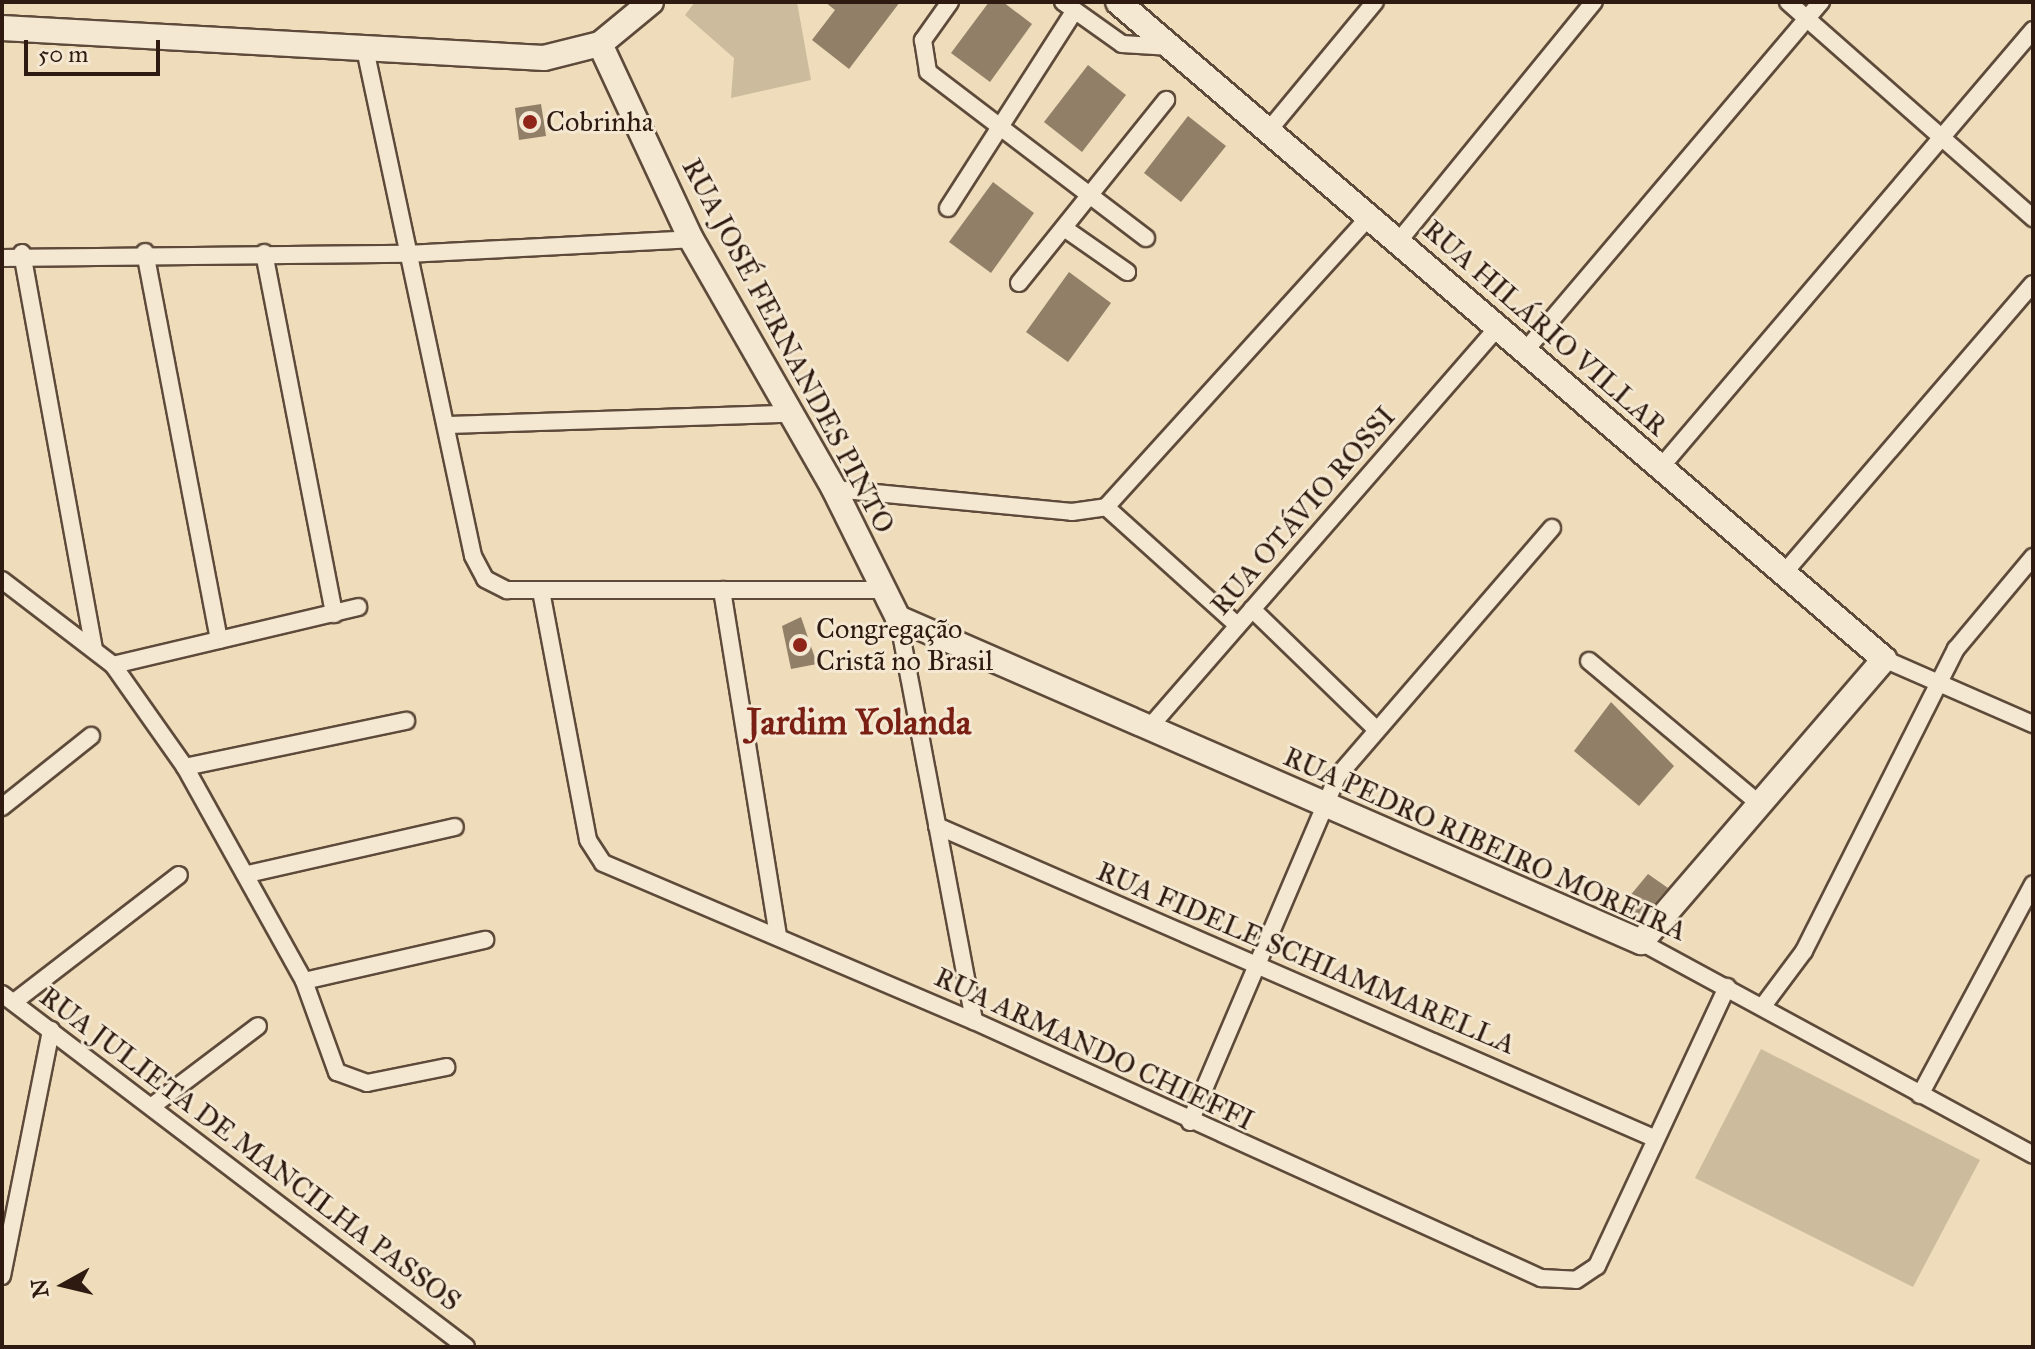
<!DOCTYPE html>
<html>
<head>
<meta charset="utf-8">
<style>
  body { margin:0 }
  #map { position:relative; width:2035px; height:1349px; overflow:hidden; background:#eedcba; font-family:"IM FELL Great Primer",serif }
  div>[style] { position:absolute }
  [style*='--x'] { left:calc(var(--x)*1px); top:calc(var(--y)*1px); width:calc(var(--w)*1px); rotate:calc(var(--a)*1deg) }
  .green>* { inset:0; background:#cdbb9d }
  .building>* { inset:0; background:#927f68 }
  .roads { filter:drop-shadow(2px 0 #5e4a3a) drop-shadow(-2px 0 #5e4a3a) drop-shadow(0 2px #5e4a3a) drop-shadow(0 -2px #5e4a3a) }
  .street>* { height:16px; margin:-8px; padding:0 8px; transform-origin:8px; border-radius:8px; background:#f4e8d2 }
  .secondary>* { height:24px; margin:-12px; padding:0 12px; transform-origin:12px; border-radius:12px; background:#f4e8d2 }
  .dots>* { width:22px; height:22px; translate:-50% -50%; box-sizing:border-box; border:4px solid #f4e8d2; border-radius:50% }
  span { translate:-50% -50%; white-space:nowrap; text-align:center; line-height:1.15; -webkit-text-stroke:6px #f4e8d2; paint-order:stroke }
  .poi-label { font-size:28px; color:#2e1a10 }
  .left { translate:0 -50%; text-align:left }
  .street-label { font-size:28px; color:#2e1a10 }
  .district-label { font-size:36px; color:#7a1f14; font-weight:700 }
  .frame { position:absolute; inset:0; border:4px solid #2e1a10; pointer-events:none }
  .north { position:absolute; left:24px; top:1245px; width:80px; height:80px; -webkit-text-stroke:6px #f4e8d2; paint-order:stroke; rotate:262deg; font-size:22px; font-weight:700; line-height:32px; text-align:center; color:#2e1a10 }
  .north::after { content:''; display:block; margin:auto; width:28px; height:36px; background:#2e1a10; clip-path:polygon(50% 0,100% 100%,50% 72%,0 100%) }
  .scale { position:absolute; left:24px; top:40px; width:136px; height:36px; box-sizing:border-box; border:4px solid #2e1a10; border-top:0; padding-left:10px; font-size:24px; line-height:28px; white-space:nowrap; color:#2e1a10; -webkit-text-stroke:6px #f4e8d2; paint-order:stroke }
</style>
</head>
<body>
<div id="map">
  <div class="green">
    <div style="clip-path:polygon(695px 2px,797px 2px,811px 80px,731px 98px,734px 58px,685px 15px)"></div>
    <div style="clip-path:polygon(1761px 1049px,1980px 1160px,1913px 1287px,1695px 1178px)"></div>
  </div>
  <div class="building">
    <div style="clip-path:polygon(825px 2px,900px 2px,849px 69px,812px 40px,835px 10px)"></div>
    <div style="clip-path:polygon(989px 2px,1003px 2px,1032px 24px,990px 82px,951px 53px)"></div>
    <div style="clip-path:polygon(1088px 65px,1126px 95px,1082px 152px,1044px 122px)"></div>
    <div style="clip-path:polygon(541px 104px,546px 136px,519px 140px,515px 108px)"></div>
    <div style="clip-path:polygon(1188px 116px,1226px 146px,1181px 202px,1144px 173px)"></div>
    <div style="clip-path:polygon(993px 182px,1034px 213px,991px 273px,949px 242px)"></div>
    <div style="clip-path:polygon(1069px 272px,1111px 303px,1068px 362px,1026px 332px)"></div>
    <div style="clip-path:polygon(801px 617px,817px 664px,791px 669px,782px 626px)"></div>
    <div style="clip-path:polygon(1611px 702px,1674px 766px,1639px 806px,1574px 751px)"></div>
    <div style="clip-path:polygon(1648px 874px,1668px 888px,1637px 923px,1619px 909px)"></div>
  </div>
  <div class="roads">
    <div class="street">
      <div style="--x:950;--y:2;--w:47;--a:125.4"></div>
      <div style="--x:923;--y:40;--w:32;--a:81"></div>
      <div style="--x:928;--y:72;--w:274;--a:37.3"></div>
      <div style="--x:1063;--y:2;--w:72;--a:35.4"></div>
      <div style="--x:1122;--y:44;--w:49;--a:3.5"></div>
      <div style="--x:1788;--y:2;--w:327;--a:41.4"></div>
      <div style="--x:365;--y:49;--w:518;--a:77.97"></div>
      <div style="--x:473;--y:556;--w:26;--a:62"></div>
      <div style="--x:485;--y:579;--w:25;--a:27"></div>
      <div style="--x:507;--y:590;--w:377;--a:0"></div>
      <div style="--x:1269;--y:130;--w:166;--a:-50.4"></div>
      <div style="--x:948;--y:208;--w:233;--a:-57.3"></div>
      <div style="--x:1064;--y:228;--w:77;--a:34.9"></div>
      <div style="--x:1398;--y:242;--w:310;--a:-50.8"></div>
      <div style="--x:145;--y:252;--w:395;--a:79.2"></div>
      <div style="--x:22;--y:253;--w:402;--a:79.7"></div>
      <div style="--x:264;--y:253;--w:368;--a:79"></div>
      <div style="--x:2;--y:258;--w:405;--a:-0.6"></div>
      <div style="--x:407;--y:254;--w:284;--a:-3"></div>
      <div style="--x:1019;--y:283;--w:235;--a:-51.2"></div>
      <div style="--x:1525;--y:351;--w:458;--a:-49.7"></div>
      <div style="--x:449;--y:425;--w:338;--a:-1.9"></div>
      <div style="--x:1661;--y:467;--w:574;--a:-49.59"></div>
      <div style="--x:834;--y:489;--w:239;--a:5.5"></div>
      <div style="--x:1072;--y:512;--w:34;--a:-8"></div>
      <div style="--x:1106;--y:507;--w:393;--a:-47.8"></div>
      <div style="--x:1106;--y:507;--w:176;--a:42"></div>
      <div style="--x:1784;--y:573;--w:381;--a:-49.3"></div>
      <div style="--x:2;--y:580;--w:140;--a:37.4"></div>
      <div style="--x:113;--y:665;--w:125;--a:54.8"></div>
      <div style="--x:185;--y:767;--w:245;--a:60.9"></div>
      <div style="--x:304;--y:981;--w:97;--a:70.1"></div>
      <div style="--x:337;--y:1072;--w:32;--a:20"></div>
      <div style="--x:367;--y:1083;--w:81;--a:-11.4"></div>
      <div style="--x:722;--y:590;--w:350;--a:80.8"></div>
      <div style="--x:541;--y:591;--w:253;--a:79.3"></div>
      <div style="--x:588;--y:840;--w:27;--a:57"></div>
      <div style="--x:603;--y:863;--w:403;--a:23.1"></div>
      <div style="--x:974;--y:1021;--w:623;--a:24.38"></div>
      <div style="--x:1541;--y:1278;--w:35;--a:3"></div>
      <div style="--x:1576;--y:1280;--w:25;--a:-34"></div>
      <div style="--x:1597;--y:1266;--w:308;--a:-65"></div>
      <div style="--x:1252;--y:609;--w:171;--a:44.1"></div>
      <div style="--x:898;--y:618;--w:410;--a:79.3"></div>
      <div style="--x:1884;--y:659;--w:163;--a:23.6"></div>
      <div style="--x:1589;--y:661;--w:221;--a:40"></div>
      <div style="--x:113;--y:665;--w:252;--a:-13.3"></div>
      <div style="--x:1148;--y:729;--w:533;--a:-48.96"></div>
      <div style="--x:185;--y:767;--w:226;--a:-11.8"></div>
      <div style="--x:2;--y:807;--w:114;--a:-38.6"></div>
      <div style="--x:937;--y:826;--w:782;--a:23.52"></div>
      <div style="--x:248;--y:874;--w:212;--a:-12.8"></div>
      <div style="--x:1641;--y:942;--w:446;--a:28.5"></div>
      <div style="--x:304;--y:981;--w:186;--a:-12.8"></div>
      <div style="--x:2;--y:994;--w:583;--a:37.26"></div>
      <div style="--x:14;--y:1002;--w:208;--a:-37.6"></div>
      <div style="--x:1763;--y:1006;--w:69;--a:-53.3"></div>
      <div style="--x:1804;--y:951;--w:338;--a:-63.3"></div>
      <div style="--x:1956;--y:649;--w:120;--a:-50.1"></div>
      <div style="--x:1920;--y:1095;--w:239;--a:-61.8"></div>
      <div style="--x:155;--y:1104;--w:129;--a:-37.1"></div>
      <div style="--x:1190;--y:1122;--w:375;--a:-66.9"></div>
      <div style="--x:1337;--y:777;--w:329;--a:-49.2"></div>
      <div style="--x:2;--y:1276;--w:251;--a:-78.7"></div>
    </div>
    <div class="secondary">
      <div style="--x:2;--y:28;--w:543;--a:3.17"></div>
      <div style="--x:544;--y:58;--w:58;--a:-14"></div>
      <div style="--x:600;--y:44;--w:66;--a:-39.5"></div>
      <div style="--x:600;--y:44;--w:215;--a:65"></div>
      <div style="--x:691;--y:239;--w:288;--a:60.2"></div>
      <div style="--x:834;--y:489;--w:144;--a:63.6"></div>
      <div style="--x:898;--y:618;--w:811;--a:23.56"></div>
      <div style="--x:1641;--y:942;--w:373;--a:-49.3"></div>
      <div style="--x:1884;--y:659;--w:1009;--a:-139.38"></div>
    </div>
  </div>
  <div class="dots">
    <div style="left:530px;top:122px;background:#8f2418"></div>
    <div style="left:800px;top:645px;background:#8f2418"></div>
  </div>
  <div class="poi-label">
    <span class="left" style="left:546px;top:122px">Cobrinha</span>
    <span class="left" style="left:816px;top:645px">Congregação<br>Cristã no Brasil</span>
  </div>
  <div class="street-label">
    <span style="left:1545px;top:328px;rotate:41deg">RUA HILÁRIO VILLAR</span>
    <span style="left:788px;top:346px;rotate:62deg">RUA JOSÉ FERNANDES PINTO</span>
    <span style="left:1303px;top:511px;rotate:-49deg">RUA OTÁVIO ROSSI</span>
    <span style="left:1485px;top:844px;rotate:24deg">RUA PEDRO RIBEIRO MOREIRA</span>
    <span style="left:1306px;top:958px;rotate:23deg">RUA FIDELE SCHIAMMARELLA</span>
    <span style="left:1094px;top:1049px;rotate:25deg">RUA ARMANDO CHIEFFI</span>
    <span style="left:250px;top:1149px;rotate:37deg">RUA JULIETA DE MANCILHA PASSOS</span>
  </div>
  <div class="district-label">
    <span style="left:859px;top:723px">Jardim Yolanda</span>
  </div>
  <div class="frame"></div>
  <div class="north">N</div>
  <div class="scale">50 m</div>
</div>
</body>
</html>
